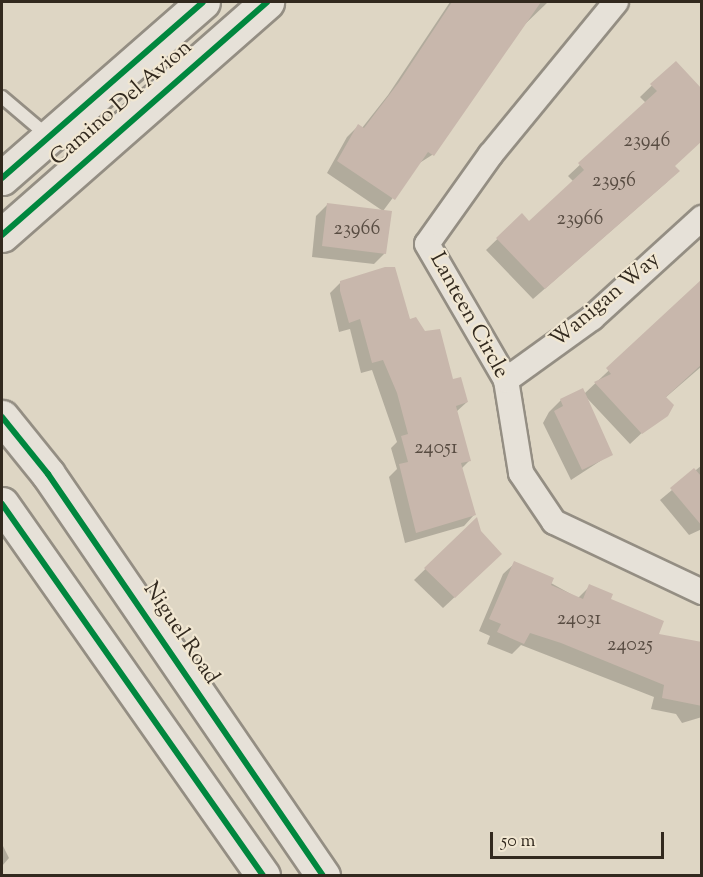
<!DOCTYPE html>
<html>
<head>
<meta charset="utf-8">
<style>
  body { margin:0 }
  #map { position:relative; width:703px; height:877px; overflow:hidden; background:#ded6c4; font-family:"Sorts Mill Goudy",serif }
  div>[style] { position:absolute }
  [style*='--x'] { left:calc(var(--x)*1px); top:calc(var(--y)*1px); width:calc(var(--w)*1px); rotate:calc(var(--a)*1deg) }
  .shadow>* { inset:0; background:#0003 }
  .building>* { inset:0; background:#c8b7ac }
  .roads { filter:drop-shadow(2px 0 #948e83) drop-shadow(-2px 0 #948e83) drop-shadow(0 2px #948e83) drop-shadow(0 -2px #948e83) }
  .lane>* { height:12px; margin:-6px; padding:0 6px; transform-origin:6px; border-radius:6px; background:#e6e1d8 }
  .street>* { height:24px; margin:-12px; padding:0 12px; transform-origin:12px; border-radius:12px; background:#e6e1d8 }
  .secondary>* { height:33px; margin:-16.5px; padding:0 16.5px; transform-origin:16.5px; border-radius:16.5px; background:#e6e1d8 }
  .cycleway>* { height:6px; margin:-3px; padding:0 3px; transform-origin:3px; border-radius:3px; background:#00873e }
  span { translate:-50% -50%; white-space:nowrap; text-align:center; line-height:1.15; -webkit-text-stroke:4.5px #f1e7d2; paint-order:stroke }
  .number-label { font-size:20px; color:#584c42 }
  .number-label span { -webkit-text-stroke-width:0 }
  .street-label { font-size:22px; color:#32291e }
  .frame { position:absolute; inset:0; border:3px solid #32291e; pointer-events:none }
  .scale { position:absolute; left:490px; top:832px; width:174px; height:27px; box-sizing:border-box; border:3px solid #32291e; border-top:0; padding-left:8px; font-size:18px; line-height:21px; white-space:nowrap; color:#32291e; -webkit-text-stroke:4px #f1e7d2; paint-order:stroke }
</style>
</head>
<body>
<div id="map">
  <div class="shadow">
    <div style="clip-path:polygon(450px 2px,548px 2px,521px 28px,432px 155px,418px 164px,383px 211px,327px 173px,347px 137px,358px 126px,362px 128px,388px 95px)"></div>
    <div style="clip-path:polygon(675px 63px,673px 166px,667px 182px,533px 299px,486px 250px,522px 215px,529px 223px,574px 182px,568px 176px,646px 103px,640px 97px)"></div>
    <div style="clip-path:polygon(327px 205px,385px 253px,374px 264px,312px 257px,316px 216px)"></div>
    <div style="clip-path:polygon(341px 282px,409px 320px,467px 402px,456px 412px,470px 460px,461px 469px,474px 515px,464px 526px,405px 543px,389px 477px,397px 469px,391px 448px,397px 442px,372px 370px,361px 373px,350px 329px,339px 332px,330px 293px)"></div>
    <div style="clip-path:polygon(702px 282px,702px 366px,665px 398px,660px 416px,630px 444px,586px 397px,611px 454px,571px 480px,543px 423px,549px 412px,561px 400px,582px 390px,584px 394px)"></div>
    <div style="clip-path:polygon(702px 465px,702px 529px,689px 535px,660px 500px)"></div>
    <div style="clip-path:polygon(476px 520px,489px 565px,443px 608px,414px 580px)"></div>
    <div style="clip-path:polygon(515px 563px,578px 598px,590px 586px,657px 635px,702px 644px,702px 717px,682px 723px,676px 714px,651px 709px,654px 697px,521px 645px,512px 654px,487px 644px,490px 636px,479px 631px,503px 574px)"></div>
    <div style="clip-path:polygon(2px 844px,9px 858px,2px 866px)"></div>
  </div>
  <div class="building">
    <div style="clip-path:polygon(452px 2px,541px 2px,434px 156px,428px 152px,395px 200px,337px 161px,358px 124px,364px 128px,399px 82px)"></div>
    <div style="clip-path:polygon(676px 61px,702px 89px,702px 141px,675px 166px,680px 171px,545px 289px,496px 238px,522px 213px,529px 221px,584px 170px,578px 163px,657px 91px,650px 84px)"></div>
    <div style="clip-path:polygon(327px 203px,392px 211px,386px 254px,322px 246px)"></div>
    <div style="clip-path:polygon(385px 267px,395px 267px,410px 319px,416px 317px,425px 331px,440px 329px,453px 379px,461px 377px,468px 402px,456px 406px,471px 461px,461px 463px,476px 515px,416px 533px,399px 464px,408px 462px,401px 436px,408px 434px,397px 393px,383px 360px,372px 363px,360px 319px,349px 323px,340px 291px,340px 281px)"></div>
    <div style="clip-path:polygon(702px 279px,702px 364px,666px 397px,674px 405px,668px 416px,642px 434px,594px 382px,611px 374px,606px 368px)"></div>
    <div style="clip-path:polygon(583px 388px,613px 455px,582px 470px,554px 411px,563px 406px,560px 399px)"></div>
    <div style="clip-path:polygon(694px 468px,702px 477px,702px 526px,670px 488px)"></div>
    <div style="clip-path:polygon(477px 517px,481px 531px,502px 554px,455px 598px,424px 568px)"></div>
    <div style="clip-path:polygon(514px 561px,554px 578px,551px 585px,583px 599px,589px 584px,613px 594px,611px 599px,664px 621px,659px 634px,702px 642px,702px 706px,662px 698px,664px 685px,561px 643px,530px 633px,524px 644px,497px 632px,501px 624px,489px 619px)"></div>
  </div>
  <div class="roads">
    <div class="lane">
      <div style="--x:2;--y:97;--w:60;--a:40.3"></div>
    </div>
    <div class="street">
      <div style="--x:616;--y:2;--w:197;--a:129.4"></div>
      <div style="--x:491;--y:154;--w:110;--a:125.4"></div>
      <div style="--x:427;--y:244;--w:157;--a:59.8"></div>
      <div style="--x:506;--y:380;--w:94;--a:80.8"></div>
      <div style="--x:521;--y:473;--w:59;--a:56"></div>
      <div style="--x:554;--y:522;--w:164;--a:25.3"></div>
      <div style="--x:506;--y:380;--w:106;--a:-35.8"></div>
      <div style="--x:592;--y:318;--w:149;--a:-42.3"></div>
    </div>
    <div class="secondary">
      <div style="--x:2;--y:178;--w:267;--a:-41.2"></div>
      <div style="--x:2;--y:235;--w:353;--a:-41.3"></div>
      <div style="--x:2;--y:417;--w:73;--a:51.1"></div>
      <div style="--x:48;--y:474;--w:487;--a:55.6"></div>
      <div style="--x:2;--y:504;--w:454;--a:54.9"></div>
    </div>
  </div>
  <div class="cycleway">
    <div style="--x:2;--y:178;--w:267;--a:-41.2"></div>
    <div style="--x:2;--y:235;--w:353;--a:-41.3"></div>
    <div style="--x:2;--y:417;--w:73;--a:51.1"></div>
    <div style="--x:48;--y:474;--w:487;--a:55.6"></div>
    <div style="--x:2;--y:504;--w:454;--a:54.9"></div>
  </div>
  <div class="number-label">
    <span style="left:647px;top:141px">23946</span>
    <span style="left:614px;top:181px">23956</span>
    <span style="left:580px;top:219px">23966</span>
    <span style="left:357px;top:229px">23966</span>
    <span style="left:436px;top:448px">24051</span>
    <span style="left:579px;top:619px">24031</span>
    <span style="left:630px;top:645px">24025</span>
  </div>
  <div class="street-label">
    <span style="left:122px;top:104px;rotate:-41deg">Camino Del Avion</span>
    <span style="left:606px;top:301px;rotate:-40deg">Wanigan Way</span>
    <span style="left:468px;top:316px;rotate:61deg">Lanteen Circle</span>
    <span style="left:180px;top:634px;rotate:56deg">Niguel Road</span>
  </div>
  <div class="frame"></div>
  <div class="scale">50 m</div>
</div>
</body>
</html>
